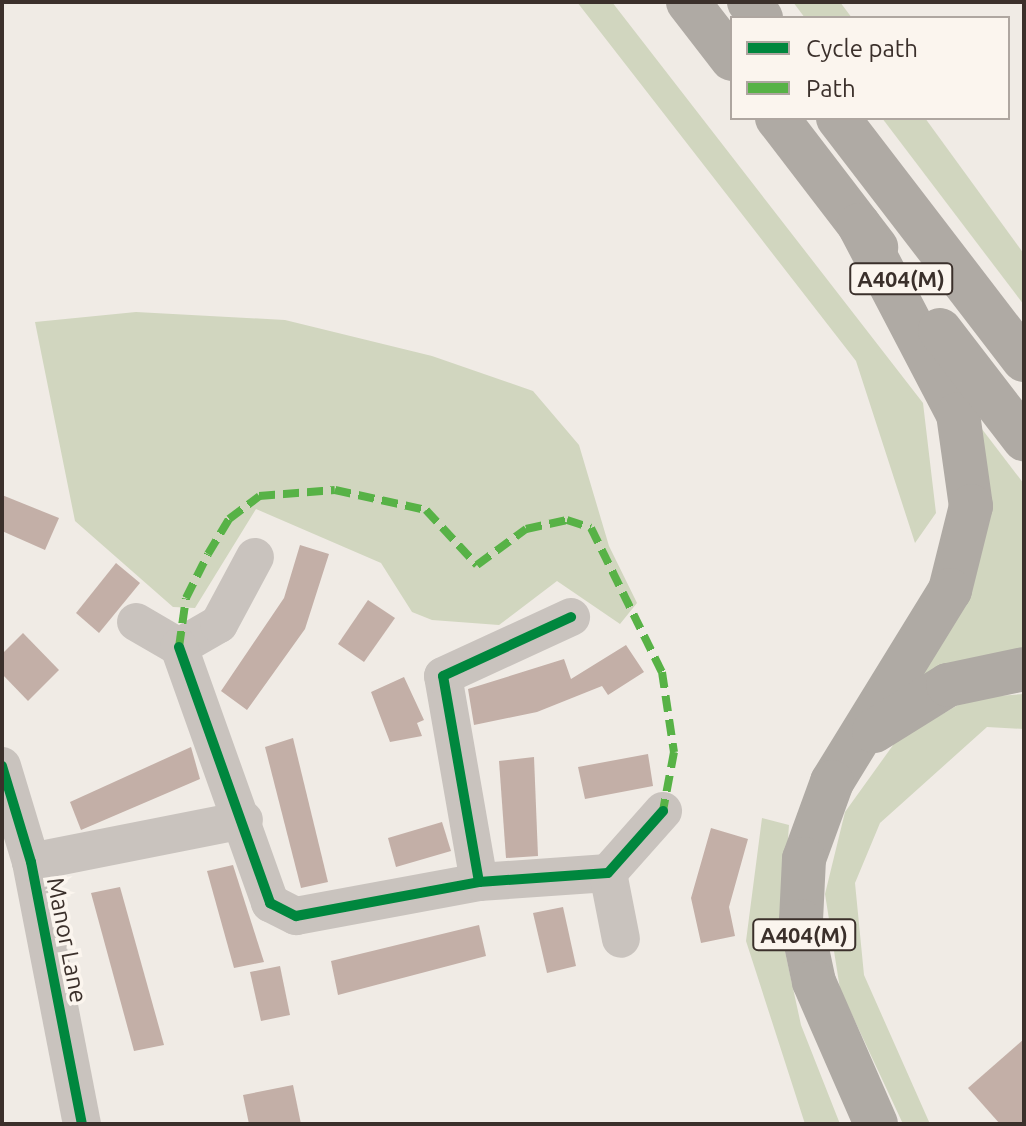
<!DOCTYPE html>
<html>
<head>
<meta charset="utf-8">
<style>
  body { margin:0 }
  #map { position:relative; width:1026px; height:1126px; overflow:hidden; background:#f0ebe5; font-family:Ubuntu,sans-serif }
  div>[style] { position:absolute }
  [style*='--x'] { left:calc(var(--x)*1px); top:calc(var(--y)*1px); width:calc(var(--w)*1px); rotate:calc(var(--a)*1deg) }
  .green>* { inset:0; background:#d1d6bf }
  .building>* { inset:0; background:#c3afa7 }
  .minor>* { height:38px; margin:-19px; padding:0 19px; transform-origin:19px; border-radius:19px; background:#c9c3be }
  .highway>* { height:44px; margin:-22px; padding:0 22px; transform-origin:22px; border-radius:22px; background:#afaaa4 }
  .quiet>* { height:8px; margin-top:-4px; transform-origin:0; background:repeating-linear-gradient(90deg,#57b246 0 16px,transparent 0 24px) }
  .cycleway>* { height:10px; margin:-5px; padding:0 5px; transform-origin:5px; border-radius:5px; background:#00873e }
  span { translate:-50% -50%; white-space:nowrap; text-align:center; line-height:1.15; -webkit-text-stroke:7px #fbf5ee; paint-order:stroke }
  .shield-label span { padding:2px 6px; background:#fbf5ee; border:2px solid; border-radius:6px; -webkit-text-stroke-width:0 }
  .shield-label { font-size:22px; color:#3b302b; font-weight:700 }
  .street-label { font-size:24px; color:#3b302b }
  .frame { position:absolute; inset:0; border:4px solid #3b302b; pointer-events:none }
  .legend { position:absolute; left:730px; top:16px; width:280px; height:104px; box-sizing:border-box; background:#fbf5ee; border:2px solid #aea6a0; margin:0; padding:10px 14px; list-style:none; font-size:24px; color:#3b302b }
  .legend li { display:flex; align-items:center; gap:16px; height:40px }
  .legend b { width:40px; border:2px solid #aea6a0 }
</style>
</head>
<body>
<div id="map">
  <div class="green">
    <div style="clip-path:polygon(577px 2px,612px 2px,923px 403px,936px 513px,915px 543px,856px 361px)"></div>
    <div style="clip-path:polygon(793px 2px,840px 2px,852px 18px,805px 18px)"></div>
    <div style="clip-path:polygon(882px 118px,925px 118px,1024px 254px,1024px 305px)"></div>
    <div style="clip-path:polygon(136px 312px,285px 320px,432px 356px,533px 391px,579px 445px,609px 546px,637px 603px,620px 624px,557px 581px,499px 625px,432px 620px,412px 612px,381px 563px,256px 509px,195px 608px,173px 607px,75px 521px,35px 322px)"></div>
    <div style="clip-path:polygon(972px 416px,1024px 484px,1024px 655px,914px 688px)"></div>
    <div style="clip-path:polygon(1024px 694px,1024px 729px,987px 727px,880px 823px,855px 883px,864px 975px,930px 1124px,903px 1124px,840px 989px,825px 894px,845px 812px,896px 741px,970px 698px)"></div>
    <div style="clip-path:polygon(762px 818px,789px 825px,781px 933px,801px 1025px,840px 1124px,805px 1124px,746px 941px)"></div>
  </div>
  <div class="building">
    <div style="clip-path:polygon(2px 495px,59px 518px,45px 550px,2px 531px)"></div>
    <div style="clip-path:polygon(300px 545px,329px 554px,305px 629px,247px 710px,221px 691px,284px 598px)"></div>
    <div style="clip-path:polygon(116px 563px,140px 583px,99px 633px,76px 613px)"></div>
    <div style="clip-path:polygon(368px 600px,395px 618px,364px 662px,338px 644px)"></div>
    <div style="clip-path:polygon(23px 633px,59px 670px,28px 701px,2px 674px,2px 654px)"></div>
    <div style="clip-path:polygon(626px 645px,644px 672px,608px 695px,602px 686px,537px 712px,474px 725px,468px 689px,564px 659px,571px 679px)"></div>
    <div style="clip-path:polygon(404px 677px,424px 720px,417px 723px,422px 736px,390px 742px,371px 692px)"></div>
    <div style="clip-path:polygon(293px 738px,328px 882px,301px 888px,265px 747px)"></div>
    <div style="clip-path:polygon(191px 747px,200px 779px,81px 830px,70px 802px)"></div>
    <div style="clip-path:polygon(648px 754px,653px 786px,585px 799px,578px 767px)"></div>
    <div style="clip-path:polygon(534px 757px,538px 856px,506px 858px,499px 761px)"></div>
    <div style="clip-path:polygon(442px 822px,451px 851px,396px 867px,388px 838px)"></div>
    <div style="clip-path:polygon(711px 828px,748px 839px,729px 907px,735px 936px,701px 943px,691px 898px)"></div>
    <div style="clip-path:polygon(233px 865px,264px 962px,234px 968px,207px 871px)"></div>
    <div style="clip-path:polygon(120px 887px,164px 1045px,134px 1051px,91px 893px)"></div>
    <div style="clip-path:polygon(563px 907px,576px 966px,547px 973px,533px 913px)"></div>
    <div style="clip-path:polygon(479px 925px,486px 956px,338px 995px,331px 961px)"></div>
    <div style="clip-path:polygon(280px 966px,290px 1015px,261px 1021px,250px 972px)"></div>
    <div style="clip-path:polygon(1024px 1039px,1024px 1124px,1000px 1124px,968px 1088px)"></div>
    <div style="clip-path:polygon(293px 1085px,301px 1124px,249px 1124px,243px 1095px)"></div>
  </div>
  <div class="minor">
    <div style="--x:136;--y:622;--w:50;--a:30.2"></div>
    <div style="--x:179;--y:647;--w:46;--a:-29.9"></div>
    <div style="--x:219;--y:624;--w:76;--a:-61.8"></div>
    <div style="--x:179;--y:647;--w:272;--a:70.4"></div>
    <div style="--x:270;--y:903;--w:29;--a:27"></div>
    <div style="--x:296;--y:916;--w:186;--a:-10.5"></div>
    <div style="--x:479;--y:882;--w:129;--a:-4"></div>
    <div style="--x:608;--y:873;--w:83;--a:-48.4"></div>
    <div style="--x:2;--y:766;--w:100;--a:73.2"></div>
    <div style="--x:31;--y:862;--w:267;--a:79"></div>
    <div style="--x:31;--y:862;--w:217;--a:-11.2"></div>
    <div style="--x:608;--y:873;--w:67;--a:78.9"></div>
    <div style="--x:479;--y:882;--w:209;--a:-99.9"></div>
    <div style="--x:443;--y:676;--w:141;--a:-24.7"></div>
  </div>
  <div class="highway">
    <div style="--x:688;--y:2;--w:72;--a:52.3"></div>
    <div style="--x:749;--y:2;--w:20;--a:53"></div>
    <div style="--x:777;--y:118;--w:163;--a:52.5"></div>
    <div style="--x:838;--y:118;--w:305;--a:52.5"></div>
    <div style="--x:859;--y:225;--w:213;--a:62.4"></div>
    <div style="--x:958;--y:414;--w:93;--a:82"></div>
    <div style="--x:971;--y:506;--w:87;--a:104"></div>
    <div style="--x:950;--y:590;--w:225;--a:121.6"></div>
    <div style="--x:832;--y:782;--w:82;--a:110"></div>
    <div style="--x:804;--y:859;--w:62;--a:92.8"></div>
    <div style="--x:801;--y:921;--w:62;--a:78"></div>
    <div style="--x:814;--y:982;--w:155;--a:66.4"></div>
    <div style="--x:940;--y:330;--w:138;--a:52.4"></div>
    <div style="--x:874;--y:731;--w:87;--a:-31.9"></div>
    <div style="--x:948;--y:685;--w:78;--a:-11.9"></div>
  </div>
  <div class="quiet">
    <div style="--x:179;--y:647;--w:49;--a:-81.9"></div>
    <div style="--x:186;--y:598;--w:49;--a:-63.4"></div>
    <div style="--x:208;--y:554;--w:41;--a:-59"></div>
    <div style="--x:229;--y:519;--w:38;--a:-37"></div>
    <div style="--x:259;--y:496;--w:76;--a:-4.5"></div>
    <div style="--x:335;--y:490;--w:93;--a:12.4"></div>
    <div style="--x:426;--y:510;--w:75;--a:47.2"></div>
    <div style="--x:477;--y:565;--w:61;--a:-36.3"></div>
    <div style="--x:526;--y:529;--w:42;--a:-12.4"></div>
    <div style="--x:567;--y:520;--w:25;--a:18"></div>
    <div style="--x:591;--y:528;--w:161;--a:63.8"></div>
    <div style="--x:662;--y:672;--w:81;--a:81.5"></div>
    <div style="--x:674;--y:752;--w:60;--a:100.6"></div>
  </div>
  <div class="cycleway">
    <div style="--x:179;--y:647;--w:272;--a:70.4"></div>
    <div style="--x:270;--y:903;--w:29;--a:27"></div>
    <div style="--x:296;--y:916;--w:186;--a:-10.5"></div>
    <div style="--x:479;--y:882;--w:129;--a:-4"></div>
    <div style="--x:608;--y:873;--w:83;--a:-48.4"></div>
    <div style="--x:2;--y:766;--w:100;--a:73.2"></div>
    <div style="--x:31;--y:862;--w:267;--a:79"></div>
    <div style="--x:479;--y:882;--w:209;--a:-99.9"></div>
    <div style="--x:443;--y:676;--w:141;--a:-24.7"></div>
  </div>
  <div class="shield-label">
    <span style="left:901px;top:279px">A404(M)</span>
    <span style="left:804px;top:935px">A404(M)</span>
  </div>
  <div class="street-label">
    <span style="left:67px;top:940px;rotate:79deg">Manor Lane</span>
  </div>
  <div class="frame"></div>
  <ul class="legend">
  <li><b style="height:10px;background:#00873e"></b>Cycle path</li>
  <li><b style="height:10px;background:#57b246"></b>Path</li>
  </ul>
</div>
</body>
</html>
